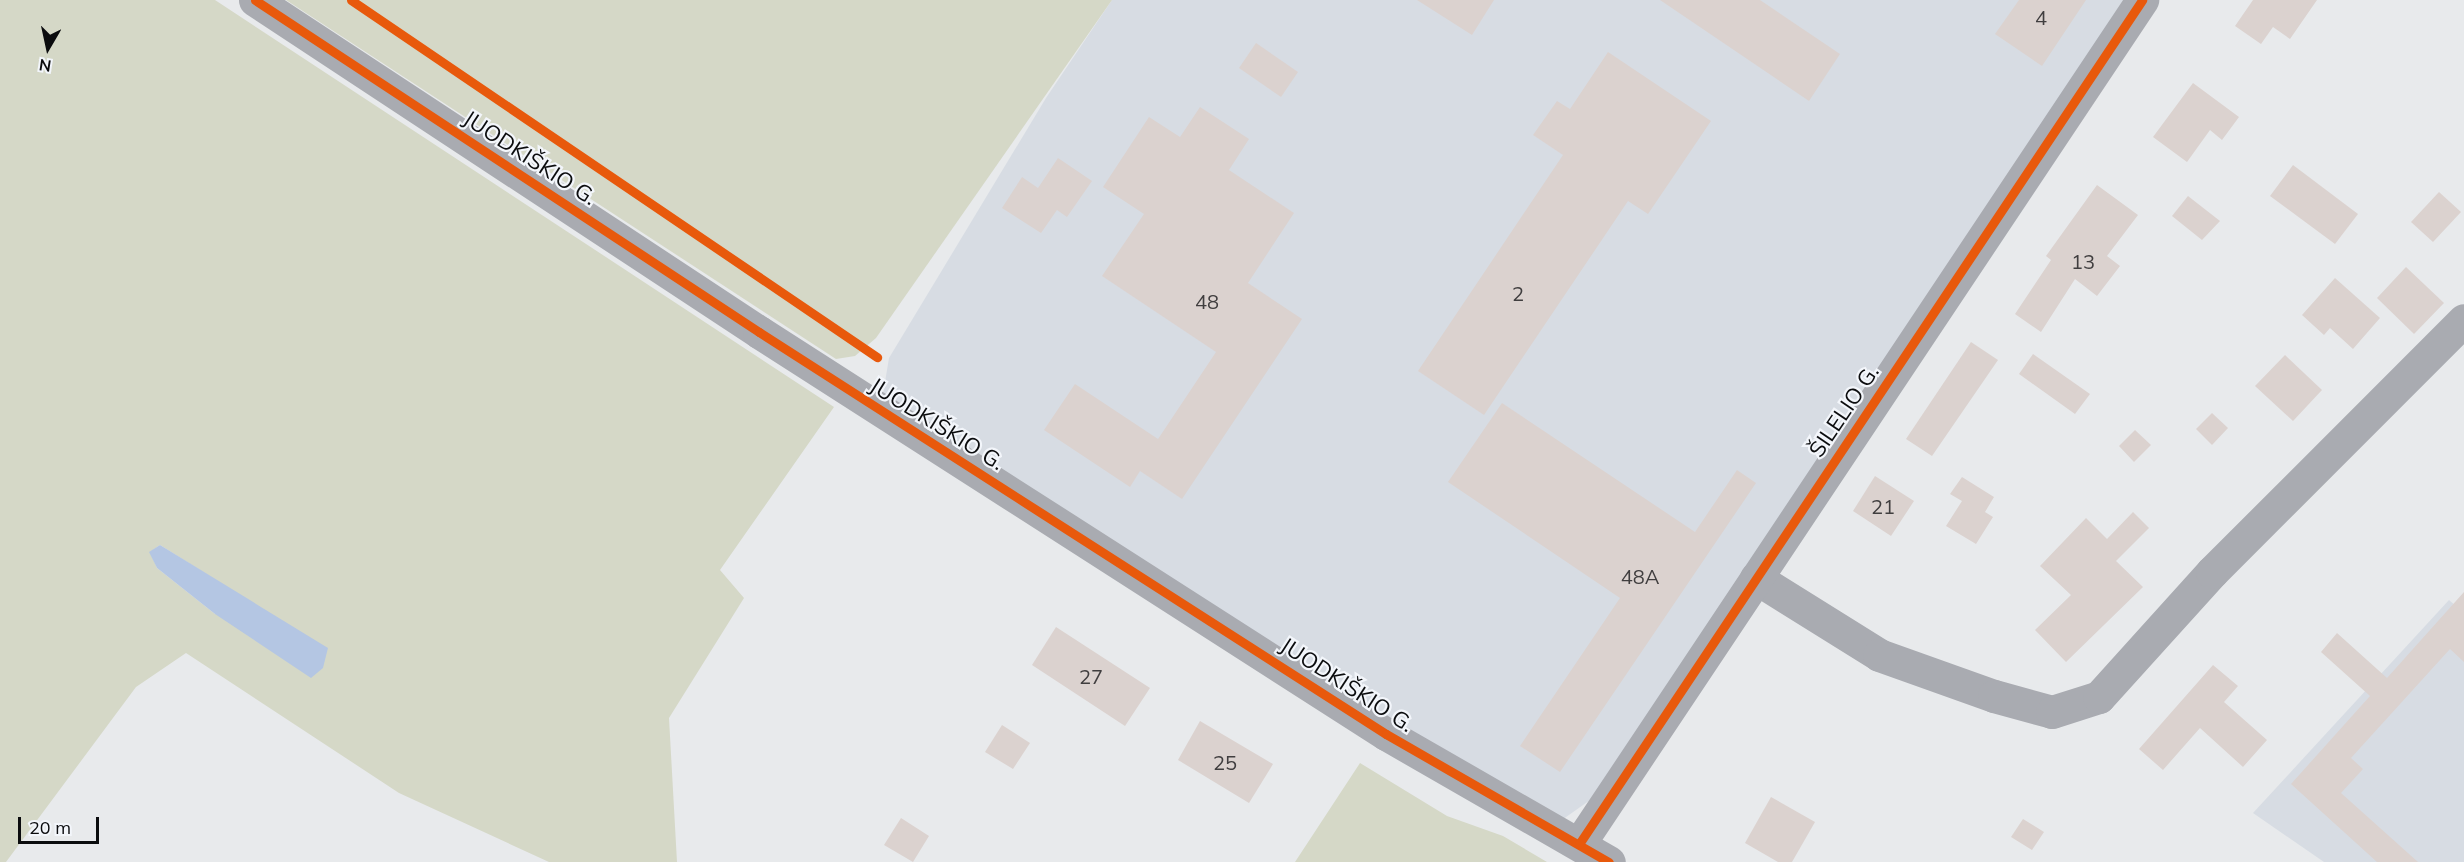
<!DOCTYPE html>
<html>
<head>
<meta charset="utf-8">
<style>
  body { margin:0 }
  #map { position:relative; width:2464px; height:862px; overflow:hidden; background:#e8eaec; font-family:Mulish,sans-serif }
  div>[style] { position:absolute }
  [style*='--x'] { left:calc(var(--x)*1px); top:calc(var(--y)*1px); width:calc(var(--w)*1px); rotate:calc(var(--a)*1deg) }
  .built>* { inset:0; background:#d7dce3 }
  .green>* { inset:0; background:#d5d8c7 }
  .water>* { inset:0; background:#b4c6e3 }
  .building>* { inset:0; background:#dbd2cf }
  .minor>* { height:33px; margin:-16.5px; padding:0 16.5px; transform-origin:16.5px; border-radius:16.5px; background:#a9abb1 }
  .cycleway>* { height:9px; margin:-4.5px; padding:0 4.5px; transform-origin:4.5px; border-radius:4.5px; background:#e8590c }
  span { translate:-50% -50%; white-space:nowrap; text-align:center; line-height:1.15; -webkit-text-stroke:4.5px #f3f6fb; paint-order:stroke }
  .number-label { font-size:20px; color:#403e3f }
  .number-label span { -webkit-text-stroke-width:0 }
  .street-label { font-size:22px; color:#0b0c0e }
  .north { position:absolute; left:18px; top:18px; width:60px; height:60px; -webkit-text-stroke:4px #f3f6fb; paint-order:stroke; rotate:189deg; font-size:16px; font-weight:700; line-height:24px; text-align:center; color:#0b0c0e }
  .north::after { content:''; display:block; margin:auto; width:21px; height:27px; background:#0b0c0e; clip-path:polygon(50% 0,100% 100%,50% 72%,0 100%) }
  .scale { position:absolute; left:18px; top:817px; width:81px; height:27px; box-sizing:border-box; border:3px solid #0b0c0e; border-top:0; padding-left:8px; font-size:18px; line-height:21px; white-space:nowrap; color:#0b0c0e; -webkit-text-stroke:4px #f3f6fb; paint-order:stroke }
</style>
</head>
<body>
<div id="map">
  <div class="built">
    <div style="clip-path:polygon(1112px 0,2130px 0,1593px 798px,1559px 822px,1445px 754px,883px 394px,889px 358px,1046px 98px)"></div>
    <div style="clip-path:polygon(2449px 600px,2464px 613px,2464px 862px,2324px 862px,2253px 813px)"></div>
  </div>
  <div class="green">
    <div style="clip-path:polygon(evenodd,0 0,215px 0,834px 407px,720px 570px,744px 598px,669px 718px,677px 862px,549px 862px,399px 793px,186px 653px,136px 687px,6px 862px,0 862px,0 0,160px 545px,219px 582px,215px 614px,157px 568px,150px 552px,160px 545px)"></div>
    <div style="clip-path:polygon(286px 0,1112px 0,876px 338px,855px 356px,836px 359px)"></div>
    <div style="clip-path:polygon(1360px 763px,1447px 816px,1503px 836px,1547px 862px,1295px 862px)"></div>
  </div>
  <div class="water">
    <div style="clip-path:polygon(160px 545px,328px 648px,323px 668px,311px 678px,215px 614px,157px 568px,149px 552px)"></div>
  </div>
  <div class="building">
    <div style="clip-path:polygon(1417px 0,1494px 0,1472px 35px)"></div>
    <div style="clip-path:polygon(1660px 0,1760px 0,1840px 54px,1809px 101px)"></div>
    <div style="clip-path:polygon(2019px 0,2086px 0,2042px 66px,1995px 34px)"></div>
    <div style="clip-path:polygon(2253px 0,2317px 0,2290px 39px,2273px 27px,2261px 44px,2235px 26px)"></div>
    <div style="clip-path:polygon(1256px 43px,1298px 72px,1281px 97px,1239px 68px)"></div>
    <div style="clip-path:polygon(1608px 52px,1711px 121px,1648px 214px,1628px 201px,1484px 415px,1418px 371px,1563px 155px,1533px 135px,1557px 101px,1570px 109px)"></div>
    <div style="clip-path:polygon(2193px 83px,2239px 117px,2222px 140px,2210px 130px,2187px 162px,2153px 137px)"></div>
    <div style="clip-path:polygon(1200px 107px,1249px 139px,1229px 170px,1294px 213px,1248px 283px,1302px 319px,1182px 499px,1140px 471px,1130px 487px,1044px 430px,1075px 384px,1158px 439px,1216px 352px,1102px 276px,1144px 214px,1103px 187px,1149px 117px,1180px 137px)"></div>
    <div style="clip-path:polygon(1058px 158px,1092px 181px,1067px 217px,1057px 210px,1041px 233px,1002px 208px,1022px 177px,1038px 188px)"></div>
    <div style="clip-path:polygon(2293px 165px,2358px 214px,2335px 244px,2270px 196px)"></div>
    <div style="clip-path:polygon(2097px 185px,2138px 215px,2107px 256px,2120px 266px,2097px 296px,2075px 279px,2041px 332px,2015px 314px,2051px 260px,2046px 256px)"></div>
    <div style="clip-path:polygon(2439px 192px,2461px 212px,2433px 242px,2411px 222px)"></div>
    <div style="clip-path:polygon(2188px 196px,2220px 221px,2202px 240px,2172px 216px)"></div>
    <div style="clip-path:polygon(2406px 267px,2444px 303px,2414px 334px,2377px 298px)"></div>
    <div style="clip-path:polygon(2335px 278px,2380px 318px,2353px 349px,2330px 328px,2324px 335px,2302px 315px)"></div>
    <div style="clip-path:polygon(1971px 342px,1998px 360px,1932px 456px,1906px 439px)"></div>
    <div style="clip-path:polygon(2033px 354px,2090px 394px,2075px 414px,2019px 374px)"></div>
    <div style="clip-path:polygon(2285px 355px,2322px 390px,2293px 421px,2255px 386px)"></div>
    <div style="clip-path:polygon(1502px 403px,1695px 532px,1737px 470px,1756px 483px,1560px 772px,1520px 746px,1620px 598px,1448px 482px)"></div>
    <div style="clip-path:polygon(2212px 413px,2228px 428px,2212px 445px,2196px 429px)"></div>
    <div style="clip-path:polygon(2135px 430px,2151px 445px,2134px 462px,2119px 446px)"></div>
    <div style="clip-path:polygon(1875px 476px,1914px 501px,1891px 536px,1853px 511px)"></div>
    <div style="clip-path:polygon(1962px 477px,1994px 497px,1985px 512px,1993px 517px,1976px 544px,1946px 526px,1962px 501px,1950px 494px)"></div>
    <div style="clip-path:polygon(2133px 512px,2149px 528px,2116px 561px,2143px 587px,2066px 662px,2035px 630px,2071px 595px,2040px 566px,2086px 518px,2107px 539px)"></div>
    <div style="clip-path:polygon(2464px 592px,2464px 662px,2450px 649px,2351px 758px,2363px 769px,2341px 793px,2418px 862px,2377px 862px,2291px 784px,2370px 696px,2321px 652px,2337px 633px,2387px 678px)"></div>
    <div style="clip-path:polygon(1056px 627px,1150px 688px,1125px 726px,1032px 665px)"></div>
    <div style="clip-path:polygon(2213px 665px,2238px 686px,2224px 702px,2267px 740px,2243px 767px,2200px 728px,2163px 770px,2139px 749px)"></div>
    <div style="clip-path:polygon(1200px 721px,1273px 764px,1249px 803px,1178px 760px)"></div>
    <div style="clip-path:polygon(1002px 725px,1030px 743px,1013px 769px,985px 752px)"></div>
    <div style="clip-path:polygon(1771px 797px,1815px 822px,1792px 862px,1778px 862px,1745px 843px)"></div>
    <div style="clip-path:polygon(901px 818px,929px 836px,913px 862px,884px 845px)"></div>
    <div style="clip-path:polygon(2023px 819px,2044px 832px,2032px 850px,2011px 837px)"></div>
  </div>
  <div class="minor">
    <div style="--x:255;--y:0;--w:604;--a:33.37"></div>
    <div style="--x:759;--y:332;--w:745;--a:32.67"></div>
    <div style="--x:1386;--y:734;--w:257;--a:29.9"></div>
    <div style="--x:1756;--y:578;--w:145;--a:32"></div>
    <div style="--x:1879;--y:655;--w:122;--a:19.6"></div>
    <div style="--x:1994;--y:696;--w:60;--a:15.4"></div>
    <div style="--x:2052;--y:712;--w:49;--a:-17.7"></div>
    <div style="--x:2099;--y:697;--w:169;--a:-47.9"></div>
    <div style="--x:2212;--y:572;--w:356;--a:-45"></div>
    <div style="--x:1579;--y:844;--w:1015;--a:-56.29"></div>
  </div>
  <div class="cycleway">
    <div style="--x:255;--y:0;--w:604;--a:33.37"></div>
    <div style="--x:759;--y:332;--w:745;--a:32.67"></div>
    <div style="--x:1386;--y:734;--w:257;--a:29.9"></div>
    <div style="--x:351;--y:0;--w:636;--a:34.17"></div>
    <div style="--x:1579;--y:844;--w:1015;--a:-56.29"></div>
  </div>
  <div class="number-label">
    <span style="left:2041px;top:17px">4</span>
    <span style="left:2083px;top:261px">13</span>
    <span style="left:1518px;top:293px">2</span>
    <span style="left:1207px;top:301px">48</span>
    <span style="left:1883px;top:506px">21</span>
    <span style="left:1640px;top:576px">48A</span>
    <span style="left:1091px;top:676px">27</span>
    <span style="left:1225px;top:762px">25</span>
  </div>
  <div class="street-label">
    <span style="left:530px;top:158px;rotate:33deg">JUODKIŠKIO G.</span>
    <span style="left:1844px;top:411px;rotate:-56deg">ŠILELIO G.</span>
    <span style="left:937px;top:424px;rotate:32deg">JUODKIŠKIO G.</span>
    <span style="left:1347px;top:685px;rotate:33deg">JUODKIŠKIO G.</span>
  </div>
  <div class="north">N</div>
  <div class="scale">20 m</div>
</div>
</body>
</html>
